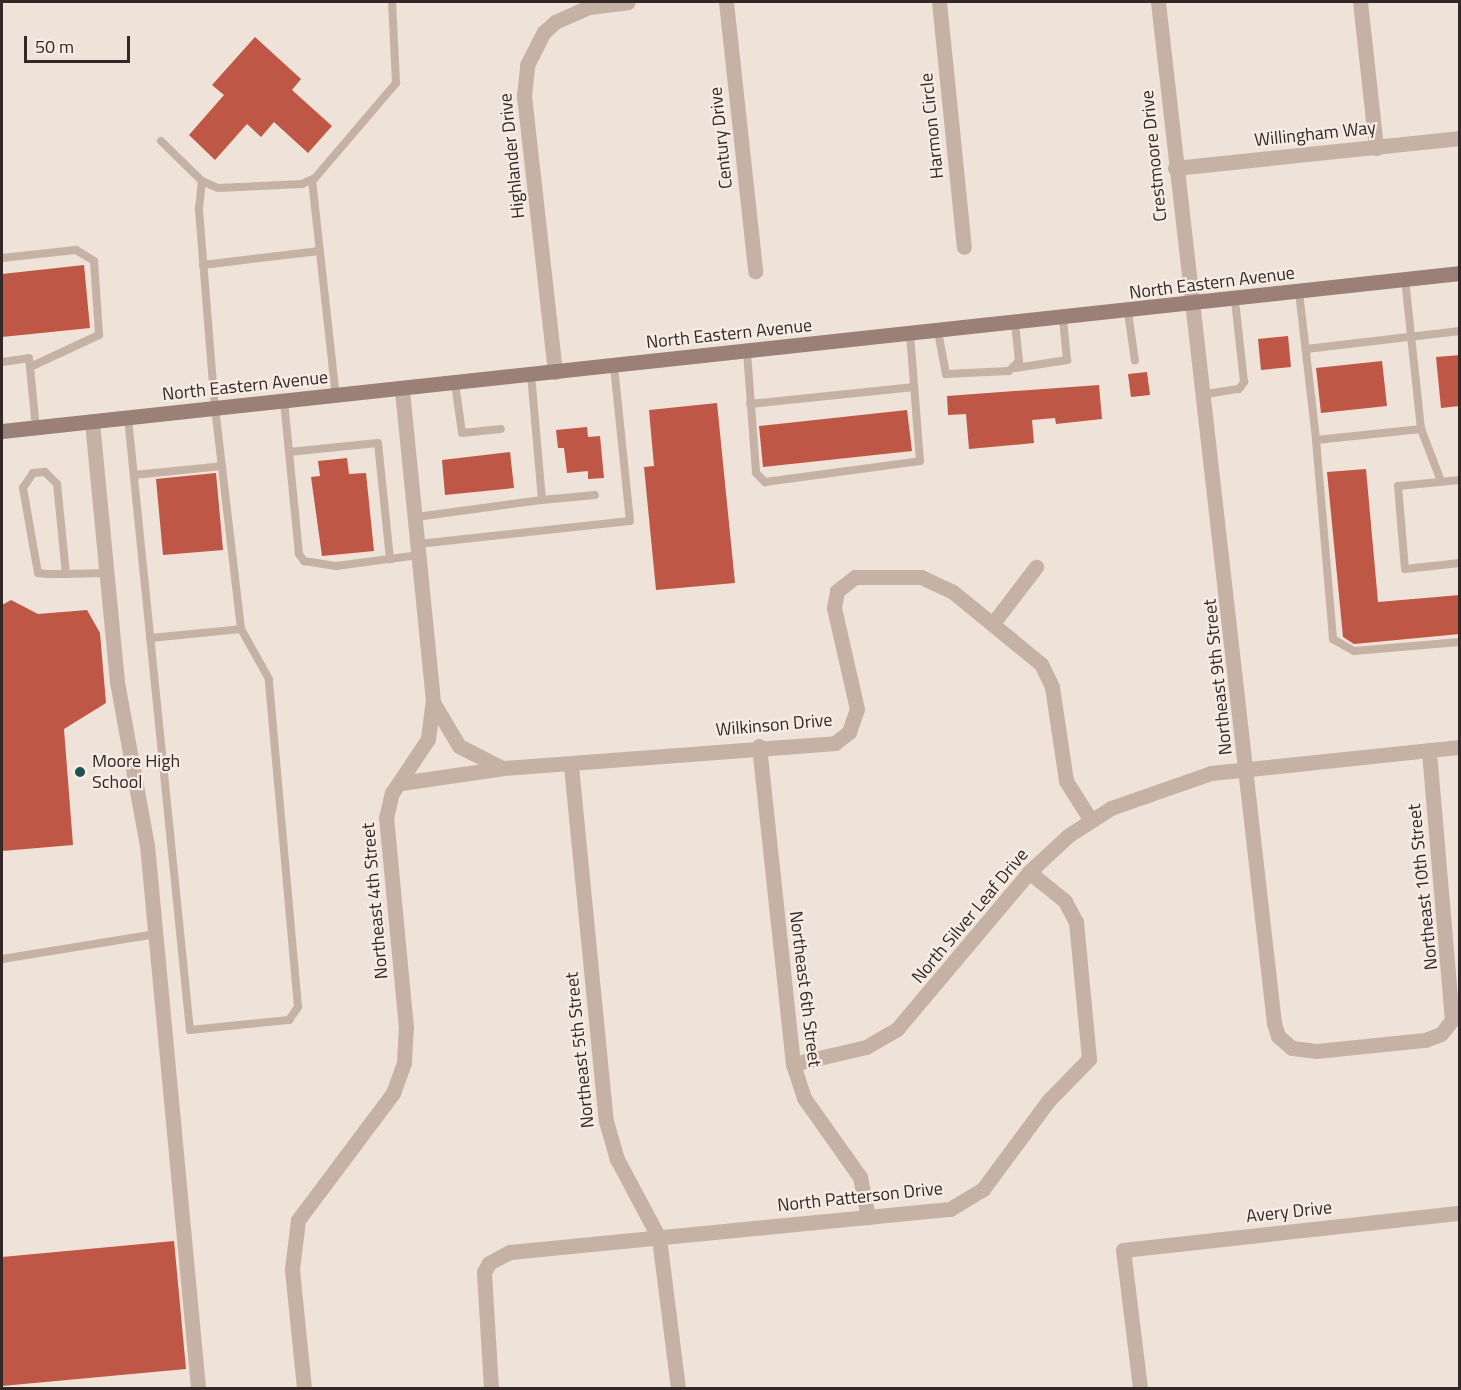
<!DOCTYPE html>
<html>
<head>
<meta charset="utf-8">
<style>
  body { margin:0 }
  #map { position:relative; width:1461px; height:1390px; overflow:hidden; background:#efe2d8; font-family:"Titillium Web",sans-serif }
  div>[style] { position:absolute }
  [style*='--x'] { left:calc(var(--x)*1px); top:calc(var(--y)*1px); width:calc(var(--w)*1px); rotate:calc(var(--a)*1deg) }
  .building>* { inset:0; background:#bf5746 }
  .lane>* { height:8px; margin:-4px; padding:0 4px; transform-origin:4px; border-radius:4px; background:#c6b1a5 }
  .street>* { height:15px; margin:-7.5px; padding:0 7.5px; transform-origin:7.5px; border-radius:7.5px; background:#c6b1a5 }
  .secondary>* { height:15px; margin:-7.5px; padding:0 7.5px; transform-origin:7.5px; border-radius:7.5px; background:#9a8077 }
  .dots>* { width:16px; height:16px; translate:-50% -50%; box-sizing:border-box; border:3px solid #f7ece4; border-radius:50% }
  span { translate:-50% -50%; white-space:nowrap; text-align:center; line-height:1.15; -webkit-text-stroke:4.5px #f7ece4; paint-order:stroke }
  .street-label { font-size:18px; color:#332826 }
  .poi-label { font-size:18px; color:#332826 }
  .left { translate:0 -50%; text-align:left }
  .frame { position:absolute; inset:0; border:3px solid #332826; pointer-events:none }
  .scale { position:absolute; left:24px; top:36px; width:106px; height:27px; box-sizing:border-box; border:3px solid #332826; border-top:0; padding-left:8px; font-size:18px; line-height:21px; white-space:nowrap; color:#332826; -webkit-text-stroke:4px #f7ece4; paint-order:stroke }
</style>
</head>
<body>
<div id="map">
  <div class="building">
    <div style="clip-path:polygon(255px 37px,301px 79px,292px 90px,332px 126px,308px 153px,274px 122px,261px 137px,247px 124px,215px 160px,189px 135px,224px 95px,212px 85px)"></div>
    <div style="clip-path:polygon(84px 265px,90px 328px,2px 337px,2px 274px)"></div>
    <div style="clip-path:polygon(1288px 336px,1291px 367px,1261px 370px,1258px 339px)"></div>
    <div style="clip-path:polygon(1460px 355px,1460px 406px,1441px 408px,1436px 357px)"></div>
    <div style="clip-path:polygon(1382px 361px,1387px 406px,1321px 413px,1316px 368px)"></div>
    <div style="clip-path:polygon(1147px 372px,1150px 395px,1131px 397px,1128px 374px)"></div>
    <div style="clip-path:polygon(1099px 385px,1102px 419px,1056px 424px,1055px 418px,1032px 420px,1034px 443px,969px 449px,966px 414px,948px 415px,947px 396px)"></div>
    <div style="clip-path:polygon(717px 403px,735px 583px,656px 590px,644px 467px,654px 466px,649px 410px)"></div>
    <div style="clip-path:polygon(907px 410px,912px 451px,763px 467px,759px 426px)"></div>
    <div style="clip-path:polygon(587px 427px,588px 437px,600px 436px,604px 478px,588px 479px,588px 471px,567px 473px,564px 448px,558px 448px,556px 430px)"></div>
    <div style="clip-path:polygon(510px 452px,514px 488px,445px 495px,442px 460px)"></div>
    <div style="clip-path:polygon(347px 458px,349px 474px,366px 473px,374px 551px,322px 556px,311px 477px,320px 476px,318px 461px)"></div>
    <div style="clip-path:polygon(1366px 469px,1378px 602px,1460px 595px,1460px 634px,1354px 644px,1343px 637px,1327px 472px)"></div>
    <div style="clip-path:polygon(216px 473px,223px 550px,163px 555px,156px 479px)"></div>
    <div style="clip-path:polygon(11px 600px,38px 614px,87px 610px,100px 633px,106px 703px,64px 729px,73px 845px,2px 851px,2px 605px)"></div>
    <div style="clip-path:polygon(174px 1241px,186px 1369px,2px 1386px,2px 1257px)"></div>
  </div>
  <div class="lane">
    <div style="--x:161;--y:141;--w:57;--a:44.3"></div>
    <div style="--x:202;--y:181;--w:17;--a:24"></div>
    <div style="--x:218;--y:188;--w:84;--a:-2.7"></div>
    <div style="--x:302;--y:184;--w:14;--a:-25"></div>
    <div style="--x:315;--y:178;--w:125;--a:-49.5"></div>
    <div style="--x:396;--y:83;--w:81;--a:-92.8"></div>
    <div style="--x:312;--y:180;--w:217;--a:83.7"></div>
    <div style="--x:2;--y:258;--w:74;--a:-6.2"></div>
    <div style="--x:76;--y:250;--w:21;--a:31"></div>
    <div style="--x:94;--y:261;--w:74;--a:86.1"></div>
    <div style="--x:99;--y:335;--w:76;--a:155.1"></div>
    <div style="--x:203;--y:265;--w:117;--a:-6.9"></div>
    <div style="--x:1299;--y:292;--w:149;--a:83.4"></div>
    <div style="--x:1316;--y:440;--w:106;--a:-6"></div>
    <div style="--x:1421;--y:429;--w:150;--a:-96.1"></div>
    <div style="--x:1128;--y:312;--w:49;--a:81.9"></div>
    <div style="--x:938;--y:332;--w:43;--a:79.2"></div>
    <div style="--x:946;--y:374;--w:63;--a:-2.7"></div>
    <div style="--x:1009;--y:371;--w:14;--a:-45"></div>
    <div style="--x:1019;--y:361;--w:37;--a:-96"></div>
    <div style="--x:1306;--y:349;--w:155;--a:-6.7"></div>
    <div style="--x:747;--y:352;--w:121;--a:85.7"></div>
    <div style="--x:756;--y:473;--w:13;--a:45"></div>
    <div style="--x:765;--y:482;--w:156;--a:-7.7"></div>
    <div style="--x:920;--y:461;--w:126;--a:-94.5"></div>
    <div style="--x:2;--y:362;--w:27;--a:-8"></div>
    <div style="--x:29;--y:358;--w:70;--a:84.3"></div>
    <div style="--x:1015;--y:368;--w:53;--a:-8.7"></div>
    <div style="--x:1067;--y:360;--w:41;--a:-95.6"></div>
    <div style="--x:455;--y:383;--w:50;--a:82"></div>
    <div style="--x:462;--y:433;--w:39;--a:-6"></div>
    <div style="--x:1206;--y:394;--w:33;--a:-9"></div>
    <div style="--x:1239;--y:389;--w:9;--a:-54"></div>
    <div style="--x:1244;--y:382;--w:82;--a:-96.3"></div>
    <div style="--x:284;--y:401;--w:154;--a:84.4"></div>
    <div style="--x:299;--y:554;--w:9;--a:54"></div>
    <div style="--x:304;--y:561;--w:32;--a:9"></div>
    <div style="--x:336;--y:566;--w:85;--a:-7.5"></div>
    <div style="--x:750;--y:404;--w:165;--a:-5.9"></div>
    <div style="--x:128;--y:418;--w:615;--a:84.22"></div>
    <div style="--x:190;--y:1030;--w:100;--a:-5.8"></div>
    <div style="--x:289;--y:1020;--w:16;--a:-55"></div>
    <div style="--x:298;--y:1007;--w:329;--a:-95.1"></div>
    <div style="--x:269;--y:679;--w:57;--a:-119.2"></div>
    <div style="--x:241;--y:629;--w:222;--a:-96.7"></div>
    <div style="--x:215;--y:409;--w:201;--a:-94.6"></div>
    <div style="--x:199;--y:209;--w:28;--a:-84"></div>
    <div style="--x:1421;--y:429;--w:56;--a:69"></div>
    <div style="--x:1316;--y:440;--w:200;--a:85.1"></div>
    <div style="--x:1333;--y:639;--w:24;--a:30"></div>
    <div style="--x:1354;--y:651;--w:106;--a:-4.9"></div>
    <div style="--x:289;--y:452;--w:89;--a:-5.8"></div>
    <div style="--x:378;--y:443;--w:117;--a:84.1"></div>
    <div style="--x:134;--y:475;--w:88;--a:-5.8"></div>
    <div style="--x:1460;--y:480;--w:62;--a:174.5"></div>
    <div style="--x:1398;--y:486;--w:83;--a:85.2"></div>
    <div style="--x:1405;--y:569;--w:55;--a:-6.2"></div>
    <div style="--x:542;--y:500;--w:53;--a:-5.4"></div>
    <div style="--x:416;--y:517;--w:127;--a:-7.7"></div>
    <div style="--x:542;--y:500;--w:125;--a:-95"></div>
    <div style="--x:418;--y:544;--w:213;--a:-6.2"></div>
    <div style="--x:630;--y:521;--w:156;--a:-95.9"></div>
    <div style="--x:66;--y:574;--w:90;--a:-95.7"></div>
    <div style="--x:57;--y:484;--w:17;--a:-135"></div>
    <div style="--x:45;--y:472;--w:12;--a:175"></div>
    <div style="--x:33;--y:473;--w:18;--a:124"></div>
    <div style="--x:23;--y:488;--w:86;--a:80"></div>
    <div style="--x:38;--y:573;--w:10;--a:6"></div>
    <div style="--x:48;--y:574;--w:18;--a:0"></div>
    <div style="--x:66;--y:574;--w:40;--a:-1.4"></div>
    <div style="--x:150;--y:638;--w:91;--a:-5.6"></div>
    <div style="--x:2;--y:959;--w:156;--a:-9.2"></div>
  </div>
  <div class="street">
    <div style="--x:726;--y:2;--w:271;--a:83.8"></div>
    <div style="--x:939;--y:2;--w:246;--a:84.2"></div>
    <div style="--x:1158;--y:2;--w:1028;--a:83.52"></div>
    <div style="--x:1274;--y:1023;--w:14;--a:73"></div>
    <div style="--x:1278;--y:1036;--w:18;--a:41"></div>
    <div style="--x:1292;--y:1048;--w:24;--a:7"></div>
    <div style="--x:1316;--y:1051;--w:110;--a:-5.8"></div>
    <div style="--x:1425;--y:1040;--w:17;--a:-21"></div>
    <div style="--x:1441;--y:1034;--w:18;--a:-52"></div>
    <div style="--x:1452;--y:1020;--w:271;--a:-94.9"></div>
    <div style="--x:1360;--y:2;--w:147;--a:83.7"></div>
    <div style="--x:1175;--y:168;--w:287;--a:-6"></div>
    <div style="--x:555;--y:372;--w:278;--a:-96.4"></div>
    <div style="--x:524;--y:96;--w:31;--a:-84"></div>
    <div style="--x:527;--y:65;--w:37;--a:-63"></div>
    <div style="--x:544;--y:32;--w:15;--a:-42"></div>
    <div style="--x:555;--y:22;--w:37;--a:-24"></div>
    <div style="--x:589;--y:7;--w:39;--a:-7"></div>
    <div style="--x:92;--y:422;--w:261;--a:84.5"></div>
    <div style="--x:117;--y:682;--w:166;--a:79.6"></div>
    <div style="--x:147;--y:845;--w:545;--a:84.63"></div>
    <div style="--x:993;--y:623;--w:71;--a:-52.5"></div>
    <div style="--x:434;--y:704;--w:49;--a:59.2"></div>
    <div style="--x:459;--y:746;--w:46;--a:27.1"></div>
    <div style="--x:759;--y:746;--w:320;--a:83.9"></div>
    <div style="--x:793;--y:1064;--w:36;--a:72"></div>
    <div style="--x:804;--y:1098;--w:97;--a:54.7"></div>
    <div style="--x:860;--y:1177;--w:41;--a:78.7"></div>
    <div style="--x:571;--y:766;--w:357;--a:84.4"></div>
    <div style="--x:606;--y:1121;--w:40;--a:74"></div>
    <div style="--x:617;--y:1159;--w:89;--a:62"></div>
    <div style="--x:659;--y:1238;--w:151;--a:82.8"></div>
    <div style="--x:401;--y:783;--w:104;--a:-8.3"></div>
    <div style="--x:504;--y:768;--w:332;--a:-4.3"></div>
    <div style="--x:835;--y:743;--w:18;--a:-38"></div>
    <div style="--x:849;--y:732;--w:24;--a:-71"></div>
    <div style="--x:857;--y:709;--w:104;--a:-102.8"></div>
    <div style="--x:834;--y:608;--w:17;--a:-80"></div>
    <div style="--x:837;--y:591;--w:23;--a:-38"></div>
    <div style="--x:855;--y:577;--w:66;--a:0"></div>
    <div style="--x:921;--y:577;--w:35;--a:25"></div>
    <div style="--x:953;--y:592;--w:114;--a:39.3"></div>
    <div style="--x:1041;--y:664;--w:25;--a:64"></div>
    <div style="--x:1052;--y:687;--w:95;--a:81.5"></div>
    <div style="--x:1066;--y:781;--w:45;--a:57.7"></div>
    <div style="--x:793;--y:1064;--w:75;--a:-13.1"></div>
    <div style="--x:866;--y:1047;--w:36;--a:-30"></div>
    <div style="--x:897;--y:1029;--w:205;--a:-49.9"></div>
    <div style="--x:1029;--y:872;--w:54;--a:-42.8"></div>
    <div style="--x:1069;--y:835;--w:50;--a:-32.7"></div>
    <div style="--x:1111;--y:808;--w:106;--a:-19.3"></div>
    <div style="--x:1211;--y:773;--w:250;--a:-6"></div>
    <div style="--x:304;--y:1388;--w:120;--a:-95.8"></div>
    <div style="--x:292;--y:1269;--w:49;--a:-83"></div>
    <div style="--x:298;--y:1220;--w:159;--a:-53.2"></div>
    <div style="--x:393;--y:1093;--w:33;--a:-70"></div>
    <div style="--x:404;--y:1062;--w:34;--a:-87"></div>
    <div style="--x:406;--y:1028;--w:211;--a:-95.4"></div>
    <div style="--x:386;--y:818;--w:26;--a:-77"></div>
    <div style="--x:392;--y:793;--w:65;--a:-56.3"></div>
    <div style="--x:428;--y:739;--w:38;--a:-83"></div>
    <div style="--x:433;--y:701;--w:314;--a:-95.7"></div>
    <div style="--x:491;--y:1388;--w:116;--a:-93.5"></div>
    <div style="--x:484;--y:1272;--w:10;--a:-61"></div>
    <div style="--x:489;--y:1263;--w:24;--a:-28"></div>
    <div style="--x:510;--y:1252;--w:442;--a:-5.6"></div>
    <div style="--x:950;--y:1209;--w:39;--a:-31"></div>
    <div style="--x:983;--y:1189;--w:109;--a:-53.5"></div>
    <div style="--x:1048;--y:1101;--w:59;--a:-45.7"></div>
    <div style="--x:1089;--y:1059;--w:138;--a:-95.4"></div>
    <div style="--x:1076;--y:922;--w:24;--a:-118"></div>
    <div style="--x:1065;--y:901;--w:46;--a:-141.1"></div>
    <div style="--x:1140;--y:1388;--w:139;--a:-97"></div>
    <div style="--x:1123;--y:1250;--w:339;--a:-6.3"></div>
  </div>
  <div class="secondary">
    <div style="--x:2;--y:431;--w:1467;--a:-6.18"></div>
  </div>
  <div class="dots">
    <div style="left:80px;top:772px;background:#1e514f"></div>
  </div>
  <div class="street-label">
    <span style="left:932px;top:126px;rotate:-96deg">Harmon Circle</span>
    <span style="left:1315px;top:134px;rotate:-6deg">Willingham Way</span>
    <span style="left:721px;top:138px;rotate:-96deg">Century Drive</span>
    <span style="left:512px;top:156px;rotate:-96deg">Highlander Drive</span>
    <span style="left:1154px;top:156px;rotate:-96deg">Crestmoore Drive</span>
    <span style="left:1212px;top:283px;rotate:-7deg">North Eastern Avenue</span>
    <span style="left:729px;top:334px;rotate:-6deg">North Eastern Avenue</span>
    <span style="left:245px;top:386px;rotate:-6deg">North Eastern Avenue</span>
    <span style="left:1218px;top:677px;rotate:-96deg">Northeast 9th Street</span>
    <span style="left:774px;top:725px;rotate:-5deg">Wilkinson Drive</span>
    <span style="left:1423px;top:887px;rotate:-96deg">Northeast 10th Street</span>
    <span style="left:375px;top:901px;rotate:-95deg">Northeast 4th Street</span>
    <span style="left:970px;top:916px;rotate:-50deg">North Silver Leaf Drive</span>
    <span style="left:805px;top:989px;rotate:83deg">Northeast 6th Street</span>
    <span style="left:580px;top:1050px;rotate:-96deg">Northeast 5th Street</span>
    <span style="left:860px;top:1197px;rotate:-6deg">North Patterson Drive</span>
    <span style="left:1289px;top:1212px;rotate:-6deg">Avery Drive</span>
  </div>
  <div class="poi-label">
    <span class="left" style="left:92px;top:772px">Moore High<br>School</span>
  </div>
  <div class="frame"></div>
  <div class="scale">50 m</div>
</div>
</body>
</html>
